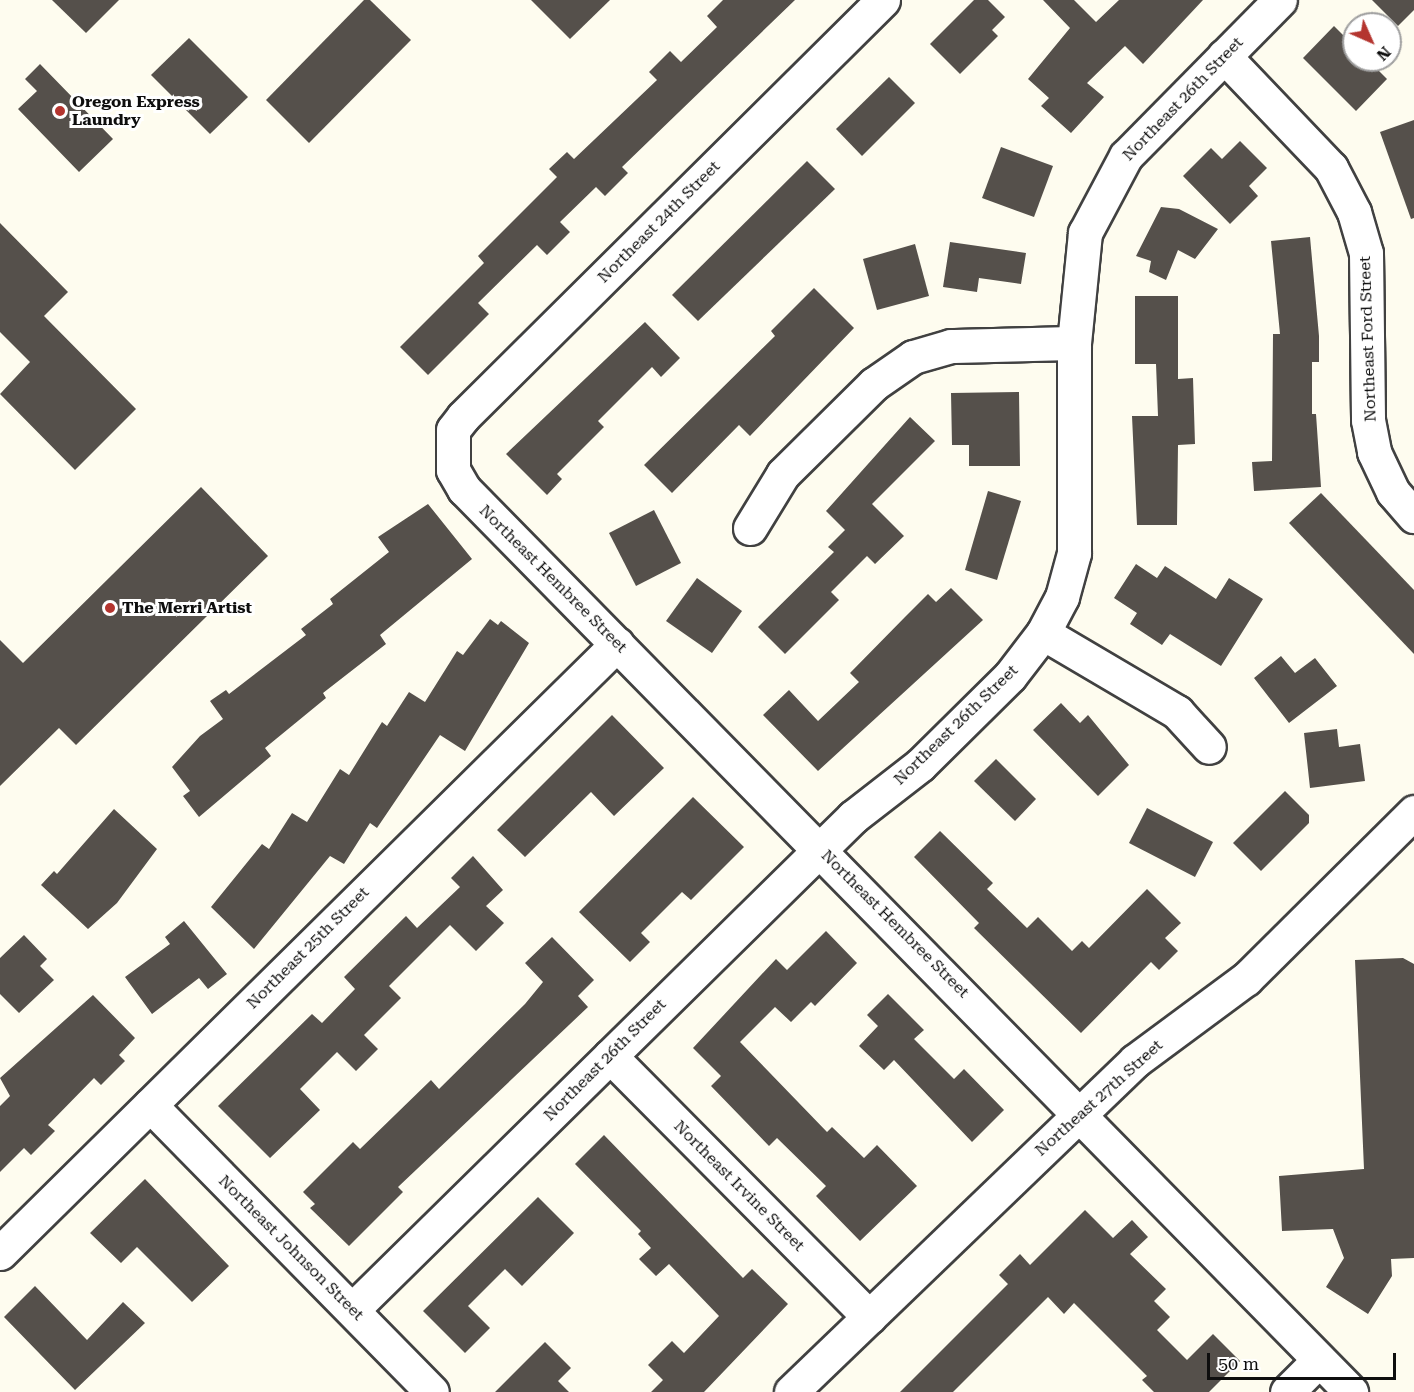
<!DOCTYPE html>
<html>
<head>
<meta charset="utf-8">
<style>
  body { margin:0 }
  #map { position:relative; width:1414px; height:1392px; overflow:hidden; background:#fefcef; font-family:"Roboto Serif",serif }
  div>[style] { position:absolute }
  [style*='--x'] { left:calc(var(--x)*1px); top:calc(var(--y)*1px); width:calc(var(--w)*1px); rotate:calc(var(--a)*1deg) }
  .building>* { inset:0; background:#55504b }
  .roads { filter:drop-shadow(2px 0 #414141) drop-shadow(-2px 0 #414141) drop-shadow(0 2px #414141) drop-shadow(0 -2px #414141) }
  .minor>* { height:33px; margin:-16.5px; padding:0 16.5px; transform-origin:16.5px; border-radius:16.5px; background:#fff }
  .dots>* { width:16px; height:16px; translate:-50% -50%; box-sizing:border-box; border:3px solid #fff; border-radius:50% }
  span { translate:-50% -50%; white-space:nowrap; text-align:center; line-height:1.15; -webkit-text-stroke:6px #fff; paint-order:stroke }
  .street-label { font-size:16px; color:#0e0e0e }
  .poi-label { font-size:16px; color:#0e0e0e; font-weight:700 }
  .left { translate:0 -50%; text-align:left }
  .north { position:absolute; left:1342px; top:12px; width:60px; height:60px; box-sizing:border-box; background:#fff; border:2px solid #9f9f9f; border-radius:50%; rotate:135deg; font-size:16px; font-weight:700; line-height:24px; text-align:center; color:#0e0e0e }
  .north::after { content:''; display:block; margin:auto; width:21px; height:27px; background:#b4352f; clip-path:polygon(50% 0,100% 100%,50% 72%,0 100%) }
  .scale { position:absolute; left:1207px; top:1353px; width:189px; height:27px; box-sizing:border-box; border:3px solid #0e0e0e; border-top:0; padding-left:8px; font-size:18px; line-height:21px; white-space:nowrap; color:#0e0e0e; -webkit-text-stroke:4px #fff; paint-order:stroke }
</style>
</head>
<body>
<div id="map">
  <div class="building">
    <div style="clip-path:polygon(52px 0,119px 0,86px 33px)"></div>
    <div style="clip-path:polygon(364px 0,370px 0,411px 40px,309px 143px,266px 100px)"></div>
    <div style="clip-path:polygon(531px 0,610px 0,570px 39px)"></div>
    <div style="clip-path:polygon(723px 0,795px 0,622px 167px,628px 173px,605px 196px,596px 187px,560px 222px,570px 232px,547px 255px,537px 245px,478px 303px,489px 314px,428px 375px,400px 347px,484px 263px,478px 256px,557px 177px,549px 169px,567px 152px,574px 159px,657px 80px,649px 72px,670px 51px,681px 62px,717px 27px,707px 16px)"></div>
    <div style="clip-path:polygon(974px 0,988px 0,1005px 17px,992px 30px,998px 36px,960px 74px,930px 44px)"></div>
    <div style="clip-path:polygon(1043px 0,1074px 0,1096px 22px,1119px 0,1203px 0,1143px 64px,1125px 46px,1087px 83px,1104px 97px,1071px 133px,1041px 106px,1049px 98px,1028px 79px,1070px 28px)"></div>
    <div style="clip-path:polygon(1372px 0,1414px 0,1414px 10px,1398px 26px)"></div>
    <div style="clip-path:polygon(1334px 26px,1354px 46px,1354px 60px,1368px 60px,1387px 79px,1356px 111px,1303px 58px)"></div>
    <div style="clip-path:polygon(189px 38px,248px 97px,210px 134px,151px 75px)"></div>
    <div style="clip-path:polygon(40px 64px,113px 139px,79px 172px,18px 109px,37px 91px,25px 79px)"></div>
    <div style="clip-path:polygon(889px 77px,915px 103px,862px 156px,836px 129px)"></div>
    <div style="clip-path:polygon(1414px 120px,1414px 218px,1411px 219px,1380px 132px)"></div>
    <div style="clip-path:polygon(1240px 141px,1267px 168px,1249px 186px,1258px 196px,1230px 224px,1183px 176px,1211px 148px,1222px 159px)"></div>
    <div style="clip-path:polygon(1001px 147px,1053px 166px,1034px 217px,982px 198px)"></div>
    <div style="clip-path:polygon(807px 161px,835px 189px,698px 321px,672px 295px)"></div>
    <div style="clip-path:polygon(1161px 207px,1179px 209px,1218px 229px,1195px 259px,1178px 250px,1166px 280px,1149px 272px,1151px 261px,1136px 256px)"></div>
    <div style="clip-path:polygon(0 223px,68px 292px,44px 316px,136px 409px,75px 470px,0 394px,30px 362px,0 332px)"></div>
    <div style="clip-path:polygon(1310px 237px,1319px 336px,1319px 362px,1312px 362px,1312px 414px,1316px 414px,1321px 487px,1254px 491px,1252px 462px,1272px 461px,1273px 334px,1280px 334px,1271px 241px)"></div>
    <div style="clip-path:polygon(950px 242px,1026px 253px,1021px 284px,979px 278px,977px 292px,943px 287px)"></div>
    <div style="clip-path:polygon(915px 244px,929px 296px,877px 310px,863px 259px)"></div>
    <div style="clip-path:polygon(814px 288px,854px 328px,750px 436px,739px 425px,672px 493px,644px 465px,775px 336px,771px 331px)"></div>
    <div style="clip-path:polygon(1135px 296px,1178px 296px,1178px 379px,1193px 378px,1195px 444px,1178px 445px,1177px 525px,1137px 525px,1132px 416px,1158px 416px,1156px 364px,1135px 364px)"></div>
    <div style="clip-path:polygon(645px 322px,680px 358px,661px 377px,652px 367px,598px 421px,604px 427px,557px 474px,562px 479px,547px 495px,506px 454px)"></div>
    <div style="clip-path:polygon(1019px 392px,1020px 466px,969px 466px,969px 445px,952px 445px,951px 393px)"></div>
    <div style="clip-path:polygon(910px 417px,935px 441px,872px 504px,904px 536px,875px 564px,867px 556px,831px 592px,839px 600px,785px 654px,758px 627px,834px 552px,828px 547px,845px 530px,826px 511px)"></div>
    <div style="clip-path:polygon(201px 487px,268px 556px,76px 745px,59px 728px,0 786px,0 640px,23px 663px)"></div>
    <div style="clip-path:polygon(988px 491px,1021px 501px,997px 580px,965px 570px)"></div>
    <div style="clip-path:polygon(1321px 493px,1414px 590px,1414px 654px,1289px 523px)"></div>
    <div style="clip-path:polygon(428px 504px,472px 559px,380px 635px,386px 644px,323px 693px,326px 698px,265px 748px,271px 756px,199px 817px,183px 796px,190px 791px,172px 767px,200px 736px,223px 719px,210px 701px,226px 690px,229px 694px,306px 635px,301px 629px,333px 604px,330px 599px,389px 552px,378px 537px)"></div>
    <div style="clip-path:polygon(654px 510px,681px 563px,636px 586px,609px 533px)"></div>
    <div style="clip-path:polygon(1136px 564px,1157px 578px,1165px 566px,1216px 599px,1229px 578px,1263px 599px,1221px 666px,1170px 634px,1162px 645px,1130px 624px,1137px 613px,1114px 598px)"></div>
    <div style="clip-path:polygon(697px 578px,742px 611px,712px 653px,666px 621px)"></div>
    <div style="clip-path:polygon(951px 588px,983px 620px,818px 771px,763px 715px,789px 690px,818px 721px,859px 682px,850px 673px,905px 617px,928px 594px,936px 602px)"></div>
    <div style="clip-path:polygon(490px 619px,498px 625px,501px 621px,529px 643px,465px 751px,440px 735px,377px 828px,370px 823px,344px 864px,330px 856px,254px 949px,211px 907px,262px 844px,269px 849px,292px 813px,307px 822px,340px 769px,349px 775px,382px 722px,387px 726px,409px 692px,425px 702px,457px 651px,463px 655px)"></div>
    <div style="clip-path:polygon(1281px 656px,1295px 673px,1315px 658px,1337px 686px,1289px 723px,1254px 678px)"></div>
    <div style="clip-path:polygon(1061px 703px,1080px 723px,1088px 715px,1129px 765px,1098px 796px,1033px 730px)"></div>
    <div style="clip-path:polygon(612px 715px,664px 768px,614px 816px,591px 792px,525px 857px,497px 830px)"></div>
    <div style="clip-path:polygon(1337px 729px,1339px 747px,1360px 744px,1365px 781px,1310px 788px,1304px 733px)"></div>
    <div style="clip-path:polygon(996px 759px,1036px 799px,1015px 821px,974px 781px)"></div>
    <div style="clip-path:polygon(1285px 791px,1309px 815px,1309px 823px,1261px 871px,1233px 843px)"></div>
    <div style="clip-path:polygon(693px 797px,744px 847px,691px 900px,682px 892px,641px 933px,650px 942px,630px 962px,579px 912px)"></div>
    <div style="clip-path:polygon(1147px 808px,1213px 842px,1195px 877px,1129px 843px)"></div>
    <div style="clip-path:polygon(114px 809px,157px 849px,117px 903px,88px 929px,41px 885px,54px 871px,57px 874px)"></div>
    <div style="clip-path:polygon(940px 831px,993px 883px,987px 889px,1027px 928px,1038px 917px,1072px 951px,1082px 941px,1089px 948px,1147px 889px,1181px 923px,1165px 938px,1178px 951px,1159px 970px,1151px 962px,1081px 1033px,974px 928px,979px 923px,914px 857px)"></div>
    <div style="clip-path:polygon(473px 856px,503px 890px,486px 906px,504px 923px,476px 951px,450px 925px,389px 986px,401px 998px,364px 1035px,378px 1049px,356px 1071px,337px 1052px,300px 1089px,320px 1110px,270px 1158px,218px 1106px,312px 1014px,322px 1023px,355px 989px,344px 977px,406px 916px,417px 928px,460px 887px,451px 878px)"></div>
    <div style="clip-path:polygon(184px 921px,227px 974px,208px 989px,199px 978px,152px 1014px,125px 977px,170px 944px,165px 937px)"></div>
    <div style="clip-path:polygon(826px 931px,857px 963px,815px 1006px,811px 1002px,791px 1022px,775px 1007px,740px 1042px,827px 1132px,832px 1127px,864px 1158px,877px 1145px,917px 1186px,860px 1241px,816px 1196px,826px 1186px,777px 1138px,769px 1146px,711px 1086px,721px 1076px,693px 1048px,776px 959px,787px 970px)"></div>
    <div style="clip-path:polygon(24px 935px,47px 959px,40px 966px,54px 980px,19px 1013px,0 994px,0 958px)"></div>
    <div style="clip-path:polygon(552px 937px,594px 980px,578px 996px,588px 1007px,398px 1187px,403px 1192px,349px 1246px,310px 1208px,315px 1204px,303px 1192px,353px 1142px,360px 1149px,431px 1080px,439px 1089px,525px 1004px,543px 982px,525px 963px)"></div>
    <div style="clip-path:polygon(1403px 958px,1414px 964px,1414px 1258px,1391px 1259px,1392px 1276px,1368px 1314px,1326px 1287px,1344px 1258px,1333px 1229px,1282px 1231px,1279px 1176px,1364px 1169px,1355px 960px)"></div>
    <div style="clip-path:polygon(888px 994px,924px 1030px,914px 1039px,954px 1079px,964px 1069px,1004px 1110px,972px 1142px,894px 1060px,884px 1070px,859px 1046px,878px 1026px,867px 1015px)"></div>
    <div style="clip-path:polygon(93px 995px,135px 1038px,119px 1055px,125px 1061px,101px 1085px,94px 1078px,48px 1125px,55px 1131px,31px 1155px,24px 1148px,0 1172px,0 1106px,10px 1096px,0 1078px)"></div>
    <div style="clip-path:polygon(604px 1135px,743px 1278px,752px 1269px,788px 1304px,704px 1392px,651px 1392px,663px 1380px,648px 1365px,672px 1341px,684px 1353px,719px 1316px,669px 1264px,656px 1276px,639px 1259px,651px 1248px,638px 1234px,641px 1231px,575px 1164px)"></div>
    <div style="clip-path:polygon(145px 1179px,229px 1266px,192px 1302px,137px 1247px,121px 1263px,90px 1233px)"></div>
    <div style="clip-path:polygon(538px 1197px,574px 1233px,522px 1286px,505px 1269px,468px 1306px,490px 1328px,465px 1353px,423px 1311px)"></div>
    <div style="clip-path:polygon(1085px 1210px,1113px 1238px,1132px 1220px,1148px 1237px,1130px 1254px,1166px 1289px,1154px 1301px,1170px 1317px,1157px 1330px,1187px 1360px,1213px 1334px,1240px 1361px,1209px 1392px,1154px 1392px,1142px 1380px,1147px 1376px,1074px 1303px,1064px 1314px,1048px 1297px,953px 1392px,900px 1392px,1008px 1284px,999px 1275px,1020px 1254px,1030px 1265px)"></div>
    <div style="clip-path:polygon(35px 1286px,87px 1340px,123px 1302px,145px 1323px,75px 1390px,4px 1317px)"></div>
    <div style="clip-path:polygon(545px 1342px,571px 1368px,558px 1381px,569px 1392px,495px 1392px)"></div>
  </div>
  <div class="roads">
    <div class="minor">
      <div style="--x:883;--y:0;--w:592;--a:135.21"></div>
      <div style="--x:463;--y:417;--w:16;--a:128"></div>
      <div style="--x:453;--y:430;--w:40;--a:90"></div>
      <div style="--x:453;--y:470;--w:22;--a:60"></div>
      <div style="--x:464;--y:489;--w:1266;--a:45.51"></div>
      <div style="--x:1224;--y:56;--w:155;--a:46.3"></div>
      <div style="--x:1331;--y:168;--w:50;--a:62.4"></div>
      <div style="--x:1354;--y:212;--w:43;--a:73.7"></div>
      <div style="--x:1366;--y:253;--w:167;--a:89.3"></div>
      <div style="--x:1368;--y:420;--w:33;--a:79"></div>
      <div style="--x:1374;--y:452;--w:44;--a:64.6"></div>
      <div style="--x:1393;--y:492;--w:32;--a:49"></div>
      <div style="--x:750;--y:528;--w:63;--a:-58.6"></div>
      <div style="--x:783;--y:474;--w:128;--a:-44.7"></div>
      <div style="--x:874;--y:384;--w:47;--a:-34.7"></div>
      <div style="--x:913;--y:357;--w:40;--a:-16"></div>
      <div style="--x:951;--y:346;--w:123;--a:-1.4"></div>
      <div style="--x:1043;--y:633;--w:156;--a:30.5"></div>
      <div style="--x:1177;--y:712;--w:47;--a:47.6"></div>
      <div style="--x:610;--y:1056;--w:368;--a:45.2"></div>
      <div style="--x:150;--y:1105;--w:402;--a:45.5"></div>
      <div style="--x:0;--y:1253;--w:867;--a:-44.63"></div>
      <div style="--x:352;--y:1310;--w:703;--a:-44.54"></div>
      <div style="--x:853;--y:817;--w:85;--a:-37.8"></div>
      <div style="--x:920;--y:765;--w:127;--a:-44.7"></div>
      <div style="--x:1010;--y:676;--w:54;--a:-52.5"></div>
      <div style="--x:1043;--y:633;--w:41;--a:-62.2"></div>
      <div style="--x:1062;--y:597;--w:46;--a:-74.7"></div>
      <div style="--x:1074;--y:553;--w:210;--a:-90"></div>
      <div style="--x:1074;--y:343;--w:111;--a:-84.3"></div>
      <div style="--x:1085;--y:233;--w:87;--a:-62"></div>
      <div style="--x:1126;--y:156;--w:219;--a:-45.4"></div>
      <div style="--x:791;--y:1392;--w:477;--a:-43.9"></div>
      <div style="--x:1135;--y:1061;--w:138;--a:-36.5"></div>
      <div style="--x:1246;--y:979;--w:237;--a:-44.8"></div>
      <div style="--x:1287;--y:1392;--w:45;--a:-45"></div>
    </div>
  </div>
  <div class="dots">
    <div style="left:60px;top:111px;background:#b4352f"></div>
    <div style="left:110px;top:608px;background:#b4352f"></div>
  </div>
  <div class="street-label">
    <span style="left:1183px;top:99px;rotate:-46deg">Northeast 26th Street</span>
    <span style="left:659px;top:222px;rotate:-45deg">Northeast 24th Street</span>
    <span style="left:1368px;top:339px;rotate:-92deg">Northeast Ford Street</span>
    <span style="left:553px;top:579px;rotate:45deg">Northeast Hembree Street</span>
    <span style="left:956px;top:725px;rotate:-44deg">Northeast 26th Street</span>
    <span style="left:895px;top:924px;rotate:45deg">Northeast Hembree Street</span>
    <span style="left:308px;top:948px;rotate:-45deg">Northeast 25th Street</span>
    <span style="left:605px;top:1060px;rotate:-45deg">Northeast 26th Street</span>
    <span style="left:1099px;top:1098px;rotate:-42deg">Northeast 27th Street</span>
    <span style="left:739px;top:1186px;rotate:45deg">Northeast Irvine Street</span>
    <span style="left:291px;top:1248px;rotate:45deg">Northeast Johnson Street</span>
  </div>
  <div class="poi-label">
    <span class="left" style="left:72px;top:111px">Oregon Express<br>Laundry</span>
    <span class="left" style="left:122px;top:608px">The Merri Artist</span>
  </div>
  <div class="north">N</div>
  <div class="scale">50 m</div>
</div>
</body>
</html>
